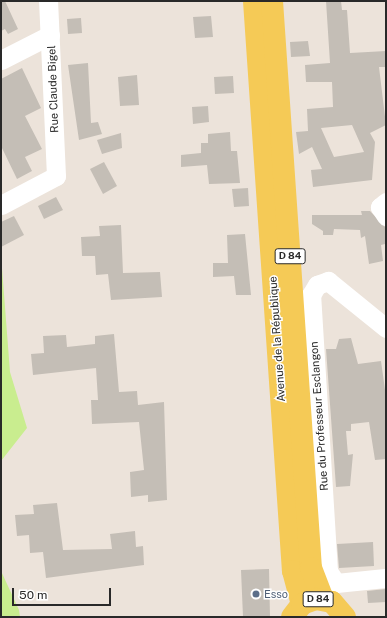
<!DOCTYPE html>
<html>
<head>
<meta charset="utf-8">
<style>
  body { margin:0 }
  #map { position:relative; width:387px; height:618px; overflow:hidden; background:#ece3da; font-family:"Public Sans",sans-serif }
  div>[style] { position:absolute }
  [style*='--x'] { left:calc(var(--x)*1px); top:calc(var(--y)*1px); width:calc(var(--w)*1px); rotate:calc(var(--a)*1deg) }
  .pitch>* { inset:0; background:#c9ed8f }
  .building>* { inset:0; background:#c4beb6 }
  .minor>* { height:19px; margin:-9.5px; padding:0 9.5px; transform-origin:9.5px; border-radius:9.5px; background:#fff }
  .major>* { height:22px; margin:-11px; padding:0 11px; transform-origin:11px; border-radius:11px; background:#f5ca56 }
  .dots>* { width:11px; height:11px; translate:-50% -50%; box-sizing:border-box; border:2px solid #fff; border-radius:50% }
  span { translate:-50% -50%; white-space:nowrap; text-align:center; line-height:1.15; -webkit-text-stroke:3px #fff; paint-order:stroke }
  .shield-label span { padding:1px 3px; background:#fff; border:1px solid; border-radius:3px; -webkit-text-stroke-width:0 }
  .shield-label { font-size:10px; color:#292929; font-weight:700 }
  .street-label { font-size:11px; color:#292929 }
  .service-label { font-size:11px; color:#4e5e75 }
  .left { translate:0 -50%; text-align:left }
  .frame { position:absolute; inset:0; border:2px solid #292929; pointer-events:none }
  .scale { position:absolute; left:12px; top:588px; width:99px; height:18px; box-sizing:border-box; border:2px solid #292929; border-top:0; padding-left:5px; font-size:12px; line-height:14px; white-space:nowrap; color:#292929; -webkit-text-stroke:3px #fff; paint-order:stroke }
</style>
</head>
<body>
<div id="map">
  <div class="pitch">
    <div style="clip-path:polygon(1px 255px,10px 372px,27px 428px,1px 461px)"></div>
    <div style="clip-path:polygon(1px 571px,19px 610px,20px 617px,1px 617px)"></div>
  </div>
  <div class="building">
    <div style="clip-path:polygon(1px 1px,5px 1px,18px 29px,8px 34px,5px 29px,1px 31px)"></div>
    <div style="clip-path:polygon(evenodd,326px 1px,341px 1px,342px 10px,347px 10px,350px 53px,386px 51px,386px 67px,379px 67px,386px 125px,370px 133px,375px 142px,372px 180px,313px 187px,311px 170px,322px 169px,312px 147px,299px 154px,296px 132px,308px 131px,307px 109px,333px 107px,332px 82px,306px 82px,305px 65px,330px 63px,326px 1px,352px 125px,364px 152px,334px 157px,321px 128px,352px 125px)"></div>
    <div style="clip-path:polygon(211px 16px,213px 37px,195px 38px,193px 17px)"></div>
    <div style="clip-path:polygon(81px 18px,82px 33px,68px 34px,67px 19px)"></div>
    <div style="clip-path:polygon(308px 41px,310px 56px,291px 57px,290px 42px)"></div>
    <div style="clip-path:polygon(88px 63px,91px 123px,98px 122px,102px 134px,79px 140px,68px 65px)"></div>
    <div style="clip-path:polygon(22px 68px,41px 108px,25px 116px,42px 149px,25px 157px,32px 171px,17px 179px,1px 146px,1px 79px)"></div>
    <div style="clip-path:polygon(137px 75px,139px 105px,120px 106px,118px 77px)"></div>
    <div style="clip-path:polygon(233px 76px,234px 93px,215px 94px,214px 77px)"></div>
    <div style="clip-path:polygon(208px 106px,209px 122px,193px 124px,192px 107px)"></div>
    <div style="clip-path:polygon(230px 132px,231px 151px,237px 151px,240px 183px,209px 184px,207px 165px,181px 167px,181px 155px,201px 153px,201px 143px,208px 143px,208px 134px)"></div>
    <div style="clip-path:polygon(121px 133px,122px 148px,102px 154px,97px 140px)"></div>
    <div style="clip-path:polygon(104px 162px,117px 186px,103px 194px,90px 169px)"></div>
    <div style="clip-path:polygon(248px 188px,249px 206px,234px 207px,232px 189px)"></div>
    <div style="clip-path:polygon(56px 197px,63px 210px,44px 219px,38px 206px)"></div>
    <div style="clip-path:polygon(361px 211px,370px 211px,386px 228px,385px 244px,381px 245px,383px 261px,369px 264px,365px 236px,361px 238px,360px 230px,334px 229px,333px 235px,323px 235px,323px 231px,312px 224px,312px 215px,362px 215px)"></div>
    <div style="clip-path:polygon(14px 216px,24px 235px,1px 247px,1px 222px)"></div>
    <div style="clip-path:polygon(121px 225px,123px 273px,160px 272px,162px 297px,111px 300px,108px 274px,96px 275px,95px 256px,82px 256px,81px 237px,100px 236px,99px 226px)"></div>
    <div style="clip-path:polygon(245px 234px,251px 295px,236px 295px,234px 276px,213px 277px,213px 263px,228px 263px,227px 235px)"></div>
    <div style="clip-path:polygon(114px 334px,119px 392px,137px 391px,138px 405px,164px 402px,167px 500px,148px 502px,148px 495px,131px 497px,130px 472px,144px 470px,139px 422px,92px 424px,91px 400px,98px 400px,96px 368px,33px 375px,31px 354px,44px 353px,43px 336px,66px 335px,67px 347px,95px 344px,95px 336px)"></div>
    <div style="clip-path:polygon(351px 338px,358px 364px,381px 361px,386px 397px,386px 459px,375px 460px,369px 422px,351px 424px,351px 431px,346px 431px,348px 455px,353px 454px,350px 486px,336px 487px,326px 349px,336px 349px,339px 339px)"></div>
    <div style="clip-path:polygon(57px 503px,63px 550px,112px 549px,110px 534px,135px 531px,136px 547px,143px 546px,144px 565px,46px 578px,43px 552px,30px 553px,29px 535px,17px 536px,15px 515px,34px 514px,33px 505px)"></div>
    <div style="clip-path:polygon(373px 542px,374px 566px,339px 568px,337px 544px)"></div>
    <div style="clip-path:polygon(269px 569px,270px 617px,243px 617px,241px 570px)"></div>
    <div style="clip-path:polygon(386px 589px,386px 602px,368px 603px,367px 591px)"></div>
  </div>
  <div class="minor">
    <div style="--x:1;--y:60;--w:55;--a:-27"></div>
    <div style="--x:386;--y:202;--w:8;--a:140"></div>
    <div style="--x:380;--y:207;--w:11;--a:56"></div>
    <div style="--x:1;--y:205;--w:62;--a:-27.8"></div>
    <div style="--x:56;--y:176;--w:175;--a:-92.6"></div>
    <div style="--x:385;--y:578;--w:49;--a:174.2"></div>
    <div style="--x:336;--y:583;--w:14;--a:-124"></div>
    <div style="--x:328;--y:571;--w:277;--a:-93.5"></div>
    <div style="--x:311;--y:295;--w:12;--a:-59"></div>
    <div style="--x:317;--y:285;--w:12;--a:-20"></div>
    <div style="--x:328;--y:281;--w:75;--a:39"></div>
  </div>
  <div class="major">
    <div style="--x:254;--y:1;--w:571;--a:86.09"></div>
    <div style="--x:293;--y:571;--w:34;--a:75"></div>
    <div style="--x:272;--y:1;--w:568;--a:86.07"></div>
    <div style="--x:311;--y:568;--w:33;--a:69"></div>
    <div style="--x:292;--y:617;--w:16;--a:-52"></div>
    <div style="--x:302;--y:604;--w:15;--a:-20"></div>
    <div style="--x:316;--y:599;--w:16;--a:11"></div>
    <div style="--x:332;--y:602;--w:20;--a:49"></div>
  </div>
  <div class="dots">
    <div style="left:256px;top:594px;background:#5c6f8a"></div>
  </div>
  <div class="shield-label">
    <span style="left:290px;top:256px">D 84</span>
    <span style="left:318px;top:599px">D 84</span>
  </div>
  <div class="street-label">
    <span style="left:53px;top:89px;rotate:-92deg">Rue Claude Bigel</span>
    <span style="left:277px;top:339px;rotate:-94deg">Avenue de la République</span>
    <span style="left:319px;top:416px;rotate:-94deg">Rue du Professeur Esclangon</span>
  </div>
  <div class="service-label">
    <span class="left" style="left:264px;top:594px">Esso</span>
  </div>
  <div class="frame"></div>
  <div class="scale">50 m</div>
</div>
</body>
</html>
